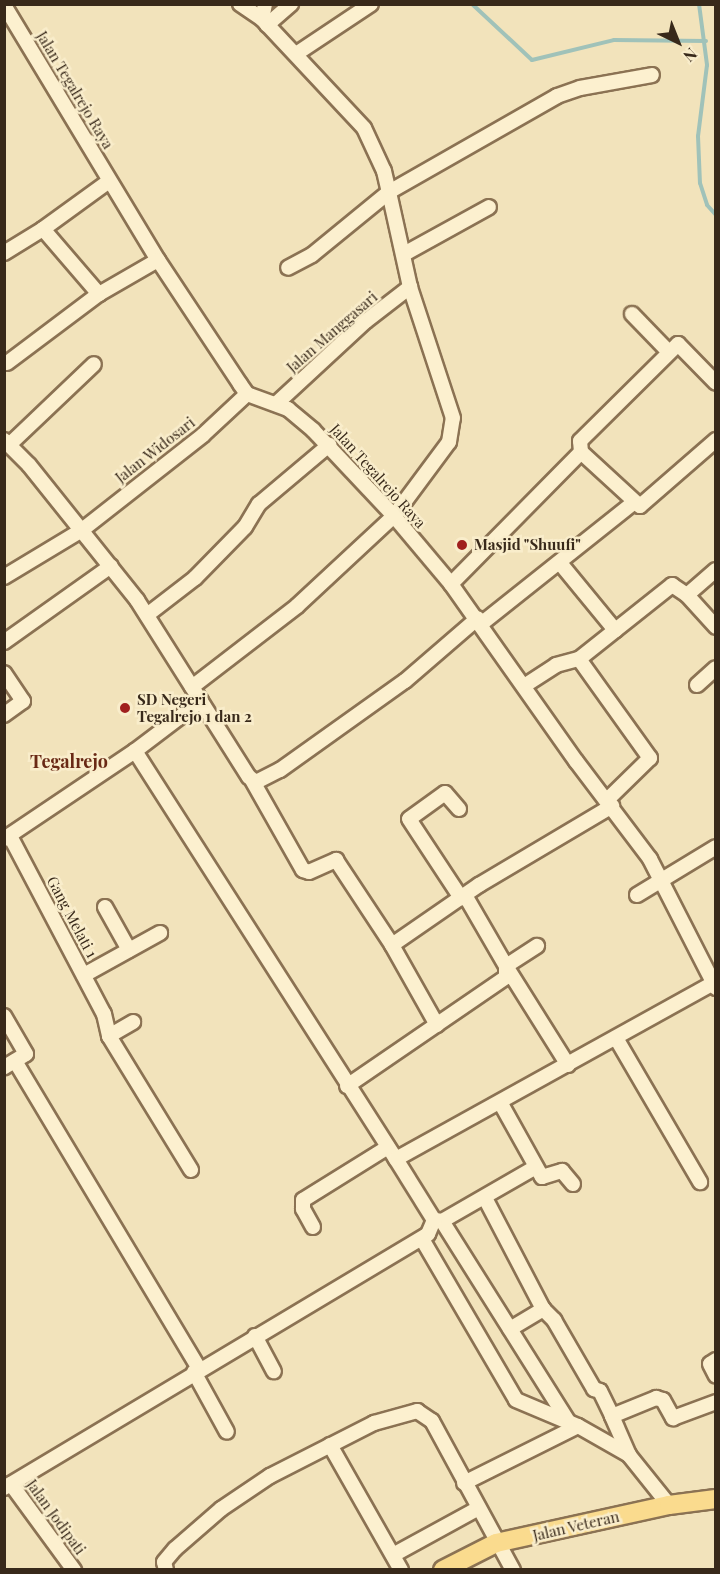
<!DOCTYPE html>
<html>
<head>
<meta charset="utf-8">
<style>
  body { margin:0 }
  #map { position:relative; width:720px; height:1574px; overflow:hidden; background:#f2e3bb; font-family:"Playfair Display",serif }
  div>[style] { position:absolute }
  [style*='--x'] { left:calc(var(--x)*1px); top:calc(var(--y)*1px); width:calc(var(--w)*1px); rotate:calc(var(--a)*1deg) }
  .stream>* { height:4px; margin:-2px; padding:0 2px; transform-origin:2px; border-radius:2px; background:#a0c2b9 }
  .roads { filter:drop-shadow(2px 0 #8b7253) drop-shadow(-2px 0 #8b7253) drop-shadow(0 2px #8b7253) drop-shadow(0 -2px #8b7253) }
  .minor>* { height:14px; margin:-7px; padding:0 7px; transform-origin:7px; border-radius:7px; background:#fcf0cf }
  .major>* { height:18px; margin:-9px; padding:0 9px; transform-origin:9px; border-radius:9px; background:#fadb8e }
  .dots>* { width:16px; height:16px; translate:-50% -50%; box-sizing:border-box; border:3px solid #f9edcb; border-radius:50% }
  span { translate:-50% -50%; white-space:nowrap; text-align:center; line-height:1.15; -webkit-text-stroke:5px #f9edcb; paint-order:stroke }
  .street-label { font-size:15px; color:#38291a }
  .poi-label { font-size:15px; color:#38291a; font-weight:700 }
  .left { translate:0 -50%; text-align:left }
  .quarter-label { font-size:18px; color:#692915; font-weight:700 }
  .frame { position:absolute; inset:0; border:6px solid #38291a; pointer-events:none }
  .north { position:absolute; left:648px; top:12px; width:60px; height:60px; -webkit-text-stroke:4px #f9edcb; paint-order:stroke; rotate:137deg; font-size:16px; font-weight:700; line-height:24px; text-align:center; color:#38291a }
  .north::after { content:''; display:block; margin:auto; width:21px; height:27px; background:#38291a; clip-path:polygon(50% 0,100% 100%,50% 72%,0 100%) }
</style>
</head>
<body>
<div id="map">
  <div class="stream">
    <div style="--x:472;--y:4;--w:82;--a:43"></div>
    <div style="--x:532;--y:60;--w:84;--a:-13.7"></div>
    <div style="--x:614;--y:40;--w:92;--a:0.6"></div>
    <div style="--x:699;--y:4;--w:62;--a:82.5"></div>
    <div style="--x:707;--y:65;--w:72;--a:97.2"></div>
    <div style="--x:698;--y:136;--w:47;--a:87.6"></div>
    <div style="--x:700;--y:183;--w:23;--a:72"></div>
    <div style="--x:707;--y:205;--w:13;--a:48"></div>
  </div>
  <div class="roads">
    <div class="minor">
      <div style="--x:240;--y:4;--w:27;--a:34"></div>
      <div style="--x:265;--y:4;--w:15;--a:101"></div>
      <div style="--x:262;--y:19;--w:149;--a:46.9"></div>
      <div style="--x:364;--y:128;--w:47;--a:65.1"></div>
      <div style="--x:384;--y:171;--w:22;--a:77"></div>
      <div style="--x:389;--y:192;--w:99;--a:140.7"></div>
      <div style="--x:312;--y:255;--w:27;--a:152"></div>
      <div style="--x:4;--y:5;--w:298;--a:58.9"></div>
      <div style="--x:158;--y:260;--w:149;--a:56.5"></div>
      <div style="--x:240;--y:384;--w:12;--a:55"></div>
      <div style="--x:247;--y:394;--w:44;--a:20.1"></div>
      <div style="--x:288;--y:409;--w:33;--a:40"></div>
      <div style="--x:313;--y:430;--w:118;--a:46.7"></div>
      <div style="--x:394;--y:516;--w:89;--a:50"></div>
      <div style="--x:451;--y:584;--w:217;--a:54.8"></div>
      <div style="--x:576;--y:761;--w:123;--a:52.9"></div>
      <div style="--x:650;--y:859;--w:145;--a:62.9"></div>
      <div style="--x:267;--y:25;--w:32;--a:-41"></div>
      <div style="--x:296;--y:54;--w:90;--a:-33.7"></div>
      <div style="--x:43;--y:229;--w:82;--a:-36"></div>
      <div style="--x:4;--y:253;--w:46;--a:-31.6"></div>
      <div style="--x:43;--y:229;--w:86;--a:49.3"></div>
      <div style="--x:99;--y:294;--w:68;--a:-30"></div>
      <div style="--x:404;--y:254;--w:97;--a:-28.9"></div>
      <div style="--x:632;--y:314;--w:53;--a:45.8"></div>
      <div style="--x:7;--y:363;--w:115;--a:-36.9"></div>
      <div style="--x:277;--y:403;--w:121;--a:-42.7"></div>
      <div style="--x:366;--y:321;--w:56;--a:-37.7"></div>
      <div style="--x:4;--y:440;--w:35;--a:45"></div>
      <div style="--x:29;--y:465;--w:173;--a:51.3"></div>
      <div style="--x:137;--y:600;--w:209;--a:57.7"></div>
      <div style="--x:249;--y:777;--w:9;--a:36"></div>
      <div style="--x:256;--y:782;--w:27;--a:-27"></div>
      <div style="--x:280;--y:770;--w:153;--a:-35.5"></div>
      <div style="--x:405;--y:681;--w:96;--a:-40.8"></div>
      <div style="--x:9;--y:445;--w:117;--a:-43.6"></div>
      <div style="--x:581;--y:452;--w:11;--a:-95"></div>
      <div style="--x:580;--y:441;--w:138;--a:-44.7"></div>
      <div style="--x:678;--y:344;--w:54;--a:45.7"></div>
      <div style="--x:560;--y:563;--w:87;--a:50.6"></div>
      <div style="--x:4;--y:577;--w:91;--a:-31.1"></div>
      <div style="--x:82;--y:530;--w:154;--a:-38.1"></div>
      <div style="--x:203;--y:435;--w:60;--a:-43"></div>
      <div style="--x:451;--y:584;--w:185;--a:-45.4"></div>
      <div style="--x:581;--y:452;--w:80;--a:42.5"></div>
      <div style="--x:640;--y:506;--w:101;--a:-41"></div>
      <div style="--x:687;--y:595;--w:38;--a:-41"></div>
      <div style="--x:147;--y:615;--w:61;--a:-37.6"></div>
      <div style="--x:195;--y:578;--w:71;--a:-45.6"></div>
      <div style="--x:245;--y:527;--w:27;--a:-59"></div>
      <div style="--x:259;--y:504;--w:92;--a:-40.1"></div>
      <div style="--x:481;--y:624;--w:194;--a:-38.5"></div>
      <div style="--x:4;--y:642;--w:131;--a:-35.4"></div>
      <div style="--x:579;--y:659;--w:122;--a:54.4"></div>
      <div style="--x:650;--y:758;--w:60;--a:135.7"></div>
      <div style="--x:4;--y:673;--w:34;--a:56"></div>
      <div style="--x:23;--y:701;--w:24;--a:144"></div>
      <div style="--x:697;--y:685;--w:25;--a:-42"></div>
      <div style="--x:524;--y:686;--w:38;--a:-33"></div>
      <div style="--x:556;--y:665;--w:24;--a:-15"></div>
      <div style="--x:579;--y:659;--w:119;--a:-38.5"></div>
      <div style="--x:672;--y:585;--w:18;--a:34"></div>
      <div style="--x:687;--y:595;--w:43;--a:47.8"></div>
      <div style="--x:192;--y:687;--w:133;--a:-37.6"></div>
      <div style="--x:297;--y:606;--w:132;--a:-42.9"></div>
      <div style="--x:394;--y:516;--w:92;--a:-53.4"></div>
      <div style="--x:449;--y:442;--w:24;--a:-81"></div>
      <div style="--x:453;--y:418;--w:138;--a:-108.2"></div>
      <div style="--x:410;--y:287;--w:97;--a:-102.5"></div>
      <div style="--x:389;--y:192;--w:193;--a:-29.7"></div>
      <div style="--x:557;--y:96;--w:24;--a:-19"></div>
      <div style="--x:580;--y:88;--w:73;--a:-10.2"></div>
      <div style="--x:201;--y:701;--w:83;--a:142.9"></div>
      <div style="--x:135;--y:751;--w:484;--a:57.4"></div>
      <div style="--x:252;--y:780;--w:103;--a:60.5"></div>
      <div style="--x:303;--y:870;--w:6;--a:18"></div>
      <div style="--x:309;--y:872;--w:30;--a:-24"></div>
      <div style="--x:336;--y:860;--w:102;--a:56.6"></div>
      <div style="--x:459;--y:809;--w:21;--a:-131"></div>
      <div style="--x:445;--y:793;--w:44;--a:144.2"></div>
      <div style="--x:409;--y:819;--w:95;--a:56.6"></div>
      <div style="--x:10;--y:836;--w:201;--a:62.2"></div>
      <div style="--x:104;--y:1014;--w:23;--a:77"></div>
      <div style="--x:109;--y:1036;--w:157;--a:58.5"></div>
      <div style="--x:4;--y:839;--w:158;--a:-33.9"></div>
      <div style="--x:637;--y:895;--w:92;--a:-31.3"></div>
      <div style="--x:105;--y:907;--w:49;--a:60.8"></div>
      <div style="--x:506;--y:966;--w:37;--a:-33"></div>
      <div style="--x:509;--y:971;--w:111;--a:57.9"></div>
      <div style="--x:84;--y:975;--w:87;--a:-28.9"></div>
      <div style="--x:4;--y:1016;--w:44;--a:59.9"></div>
      <div style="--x:26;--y:1054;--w:26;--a:149"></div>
      <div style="--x:437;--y:1025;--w:92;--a:-119.4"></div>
      <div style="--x:392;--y:945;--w:106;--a:-34.6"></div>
      <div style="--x:479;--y:885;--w:155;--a:-30.7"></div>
      <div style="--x:109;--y:1036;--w:28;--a:-30"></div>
      <div style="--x:616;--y:1038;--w:167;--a:59.7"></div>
      <div style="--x:15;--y:1061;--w:359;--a:59.1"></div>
      <div style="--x:347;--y:1086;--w:193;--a:-34.4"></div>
      <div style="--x:506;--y:977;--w:11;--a:-90"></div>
      <div style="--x:506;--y:966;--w:80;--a:-120.1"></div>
      <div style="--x:500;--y:1102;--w:86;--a:60.8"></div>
      <div style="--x:542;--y:1177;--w:21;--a:-17"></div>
      <div style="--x:562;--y:1171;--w:17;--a:50"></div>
      <div style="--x:485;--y:1198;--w:125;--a:62.4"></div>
      <div style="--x:435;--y:1220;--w:7;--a:8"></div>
      <div style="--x:442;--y:1221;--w:108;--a:-29.9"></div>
      <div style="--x:442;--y:1221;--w:236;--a:57.8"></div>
      <div style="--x:313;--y:1227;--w:21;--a:-119"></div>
      <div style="--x:303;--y:1209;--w:9;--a:-90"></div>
      <div style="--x:303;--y:1200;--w:100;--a:-31.9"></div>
      <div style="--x:422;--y:1239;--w:186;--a:59.7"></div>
      <div style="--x:516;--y:1400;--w:67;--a:22.8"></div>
      <div style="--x:578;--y:1426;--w:59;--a:29.6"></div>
      <div style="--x:510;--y:1329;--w:39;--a:-31"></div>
      <div style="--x:543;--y:1309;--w:16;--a:45"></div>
      <div style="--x:554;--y:1320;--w:80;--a:59.9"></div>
      <div style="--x:594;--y:1389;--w:6;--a:18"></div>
      <div style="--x:600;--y:1391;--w:28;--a:64"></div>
      <div style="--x:255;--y:1336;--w:40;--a:62"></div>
      <div style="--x:716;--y:1360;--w:7;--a:146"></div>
      <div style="--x:710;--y:1364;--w:13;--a:63"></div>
      <div style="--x:194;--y:1372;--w:68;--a:61.2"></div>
      <div style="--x:330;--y:1445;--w:144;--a:60.4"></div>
      <div style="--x:464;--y:1483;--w:127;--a:-26.6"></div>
      <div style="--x:11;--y:1484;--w:107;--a:53.8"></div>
      <div style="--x:4;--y:1488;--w:494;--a:-30.9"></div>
      <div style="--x:428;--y:1234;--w:15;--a:-67"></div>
      <div style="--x:434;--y:1220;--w:72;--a:-121.9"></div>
      <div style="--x:396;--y:1159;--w:363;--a:-29"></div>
      <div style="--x:669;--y:1505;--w:64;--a:-128.7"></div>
      <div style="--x:629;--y:1455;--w:43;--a:-113.6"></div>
      <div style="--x:612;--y:1416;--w:48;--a:-22.2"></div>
      <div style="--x:656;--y:1398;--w:7;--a:16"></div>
      <div style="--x:663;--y:1400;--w:21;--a:61"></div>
      <div style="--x:673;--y:1418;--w:46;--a:-20.4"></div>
      <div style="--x:393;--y:1555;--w:96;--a:-28.7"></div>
      <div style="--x:166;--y:1570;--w:8;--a:-104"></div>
      <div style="--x:164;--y:1562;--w:17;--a:-50"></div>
      <div style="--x:175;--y:1549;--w:61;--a:-41"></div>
      <div style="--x:221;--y:1509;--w:59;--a:-34"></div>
      <div style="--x:270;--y:1476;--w:117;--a:-27"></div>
      <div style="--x:374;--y:1423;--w:45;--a:-15.6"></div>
      <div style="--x:417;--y:1411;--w:18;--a:34"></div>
      <div style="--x:432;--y:1421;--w:170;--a:61.5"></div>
    </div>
    <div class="major">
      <div style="--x:443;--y:1570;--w:59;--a:-27"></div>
      <div style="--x:496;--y:1543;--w:177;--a:-12.4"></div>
      <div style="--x:669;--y:1505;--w:47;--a:-7.3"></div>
    </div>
  </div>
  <div class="dots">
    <div style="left:462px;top:545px;background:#a0201e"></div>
    <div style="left:125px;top:708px;background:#a0201e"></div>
  </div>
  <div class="street-label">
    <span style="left:75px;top:90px;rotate:59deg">Jalan Tegalrejo Raya</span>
    <span style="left:332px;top:332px;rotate:-41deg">Jalan Manggasari</span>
    <span style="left:155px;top:450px;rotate:-38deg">Jalan Widosari</span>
    <span style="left:378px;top:476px;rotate:48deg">Jalan Tegalrejo Raya</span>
    <span style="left:72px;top:917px;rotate:62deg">Gang Melati 1</span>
    <span style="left:56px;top:1517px;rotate:54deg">Jalan Jodipati</span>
    <span style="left:576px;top:1526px;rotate:-13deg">Jalan Veteran</span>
  </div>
  <div class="poi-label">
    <span class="left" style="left:474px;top:545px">Masjid "Shuufi"</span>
    <span class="left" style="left:137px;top:708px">SD Negeri<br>Tegalrejo 1 dan 2</span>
  </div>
  <div class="quarter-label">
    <span style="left:69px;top:761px">Tegalrejo</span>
  </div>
  <div class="frame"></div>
  <div class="north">N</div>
</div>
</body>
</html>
